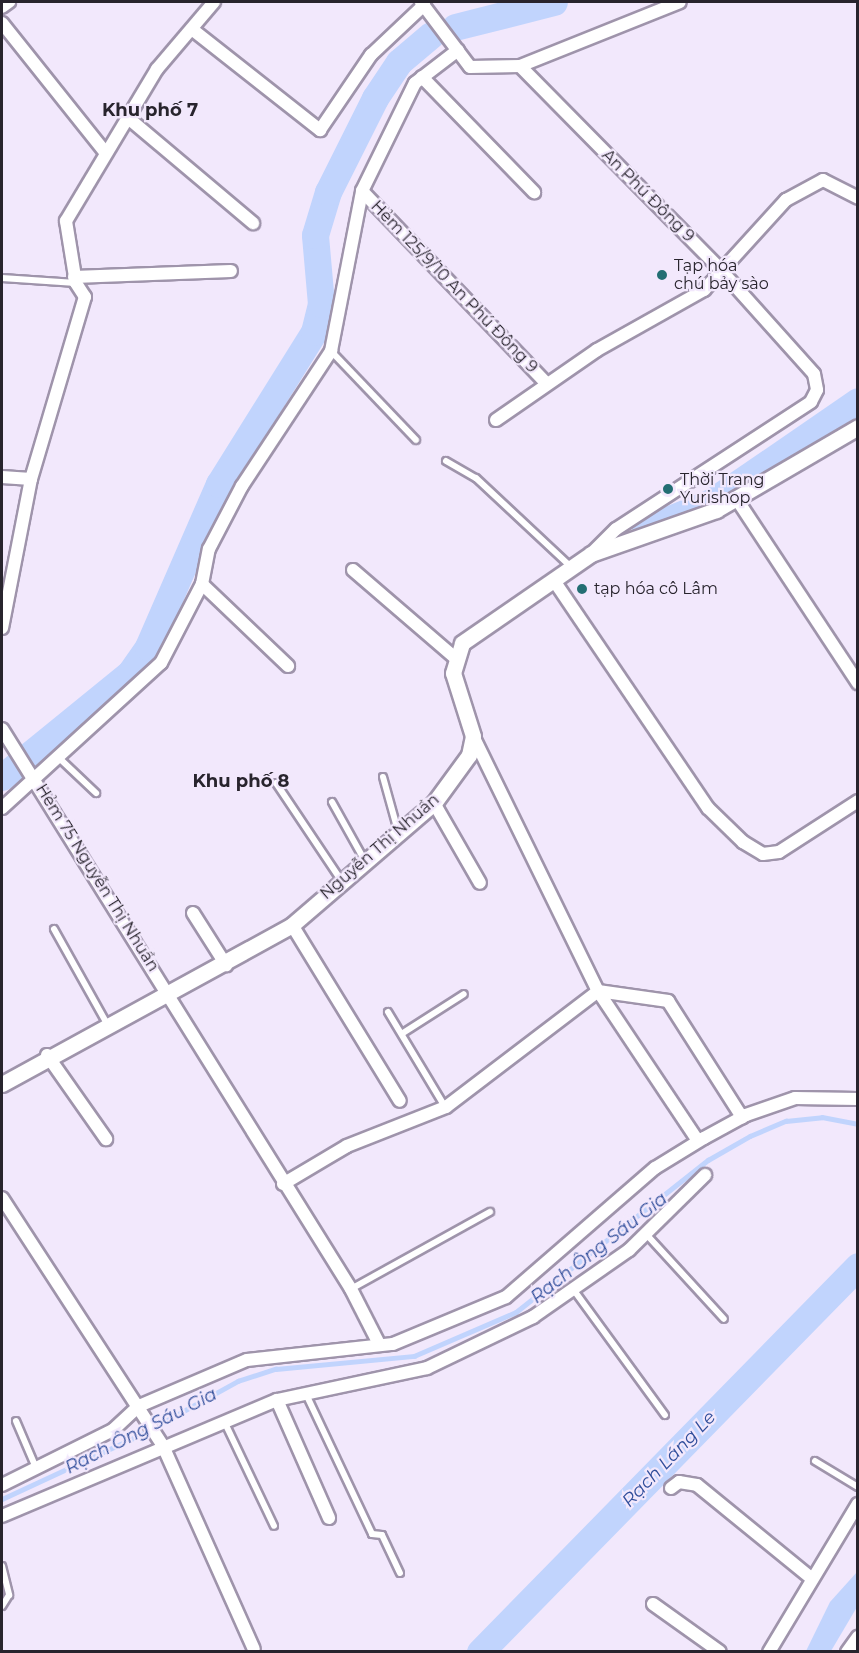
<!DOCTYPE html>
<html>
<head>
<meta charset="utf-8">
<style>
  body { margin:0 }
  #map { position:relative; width:859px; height:1653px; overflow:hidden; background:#f2e8fc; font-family:Montserrat,sans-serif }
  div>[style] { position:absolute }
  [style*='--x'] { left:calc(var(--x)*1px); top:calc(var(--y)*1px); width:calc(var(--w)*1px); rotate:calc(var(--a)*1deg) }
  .water>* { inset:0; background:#c1d4fd }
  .stream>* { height:4.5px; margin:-2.25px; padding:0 2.25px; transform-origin:2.25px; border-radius:2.25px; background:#c1d4fd }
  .river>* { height:27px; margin:-13.5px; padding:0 13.5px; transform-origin:13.5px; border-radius:13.5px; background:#c1d4fd }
  .roads { filter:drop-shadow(2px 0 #9f94ab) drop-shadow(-2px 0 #9f94ab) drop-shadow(0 2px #9f94ab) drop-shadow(0 -2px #9f94ab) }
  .service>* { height:6px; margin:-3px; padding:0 3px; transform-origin:3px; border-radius:3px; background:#fff }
  .minor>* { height:12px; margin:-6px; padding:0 6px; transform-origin:6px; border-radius:6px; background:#fff }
  .tertiary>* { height:15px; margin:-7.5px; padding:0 7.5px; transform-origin:7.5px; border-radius:7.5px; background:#fff }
  .dots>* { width:16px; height:16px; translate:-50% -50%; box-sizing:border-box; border:3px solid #f2e8fc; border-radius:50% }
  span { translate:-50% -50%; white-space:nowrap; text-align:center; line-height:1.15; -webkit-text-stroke:4.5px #f2e8fc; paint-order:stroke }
  .street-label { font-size:16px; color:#28242d }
  .poi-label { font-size:16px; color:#28242d }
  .left { translate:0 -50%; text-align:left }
  .neighbourhood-label { font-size:18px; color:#28242d; font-weight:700 }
  .water-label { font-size:18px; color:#304e9b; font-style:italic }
  .frame { position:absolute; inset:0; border:3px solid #28242d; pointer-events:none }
</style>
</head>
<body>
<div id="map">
  <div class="water">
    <div style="clip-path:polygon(857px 1572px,857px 1607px,831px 1651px,806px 1651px,830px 1602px)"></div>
  </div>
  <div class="stream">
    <div style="--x:2;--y:1499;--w:152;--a:-24.9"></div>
    <div style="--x:140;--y:1435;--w:112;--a:-28.9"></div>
    <div style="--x:238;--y:1381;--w:40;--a:-18"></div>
    <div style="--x:276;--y:1369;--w:139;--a:-5.4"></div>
    <div style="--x:414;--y:1356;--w:111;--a:-23.3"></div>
    <div style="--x:516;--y:1312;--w:245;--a:-38.4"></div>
    <div style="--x:708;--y:1160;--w:48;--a:-29.7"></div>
    <div style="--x:750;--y:1136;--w:39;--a:-23"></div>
    <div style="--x:786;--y:1121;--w:36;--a:-6"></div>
    <div style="--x:822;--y:1117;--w:37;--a:11"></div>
  </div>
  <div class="river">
    <div style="--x:455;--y:27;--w:102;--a:-14.2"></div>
    <div style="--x:645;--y:529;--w:71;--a:-22.2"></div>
    <div style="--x:711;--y:502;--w:178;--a:-34.5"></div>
    <div style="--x:2;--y:777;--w:165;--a:-39.1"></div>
    <div style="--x:130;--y:673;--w:32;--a:-55"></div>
    <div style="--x:148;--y:647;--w:178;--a:-66.5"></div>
    <div style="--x:219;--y:484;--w:179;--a:-58"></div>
    <div style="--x:314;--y:332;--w:29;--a:-76"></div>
    <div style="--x:321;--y:304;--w:69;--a:-95"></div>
    <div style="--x:315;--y:235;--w:45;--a:-73.2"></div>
    <div style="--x:328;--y:192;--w:105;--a:-63.4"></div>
    <div style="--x:375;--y:98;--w:43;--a:-56.3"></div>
    <div style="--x:399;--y:62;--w:42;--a:-40.2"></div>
    <div style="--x:480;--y:1652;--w:540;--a:-45.6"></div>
  </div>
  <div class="roads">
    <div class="service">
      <div style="--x:2;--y:278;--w:74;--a:3.9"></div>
      <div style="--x:331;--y:351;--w:123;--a:46.3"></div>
      <div style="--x:446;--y:461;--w:34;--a:30"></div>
      <div style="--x:476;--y:478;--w:129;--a:43.1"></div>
      <div style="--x:57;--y:756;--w:54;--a:43.5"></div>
      <div style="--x:383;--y:777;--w:56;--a:74.5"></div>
      <div style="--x:276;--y:783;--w:117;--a:56.2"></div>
      <div style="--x:332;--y:802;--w:68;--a:60.8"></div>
      <div style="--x:54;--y:929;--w:109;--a:60.8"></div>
      <div style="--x:388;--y:1012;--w:111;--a:59"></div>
      <div style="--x:403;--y:1033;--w:72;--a:-32.6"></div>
      <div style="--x:646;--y:1234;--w:115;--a:47.5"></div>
      <div style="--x:351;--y:1289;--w:159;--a:-29"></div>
      <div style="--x:573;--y:1289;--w:156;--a:53.9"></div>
      <div style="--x:305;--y:1392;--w:157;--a:64.7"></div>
      <div style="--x:372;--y:1534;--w:10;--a:6"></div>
      <div style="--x:382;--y:1535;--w:42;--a:64.7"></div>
      <div style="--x:16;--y:1421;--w:51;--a:66.9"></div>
      <div style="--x:224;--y:1421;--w:116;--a:64.5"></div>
      <div style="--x:815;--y:1461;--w:50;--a:31.2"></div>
      <div style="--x:2;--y:1566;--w:30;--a:76"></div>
      <div style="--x:9;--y:1595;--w:13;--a:122"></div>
    </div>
    <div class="minor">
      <div style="--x:421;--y:2;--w:81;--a:53"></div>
      <div style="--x:470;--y:67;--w:50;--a:-1.1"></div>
      <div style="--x:520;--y:66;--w:172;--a:-21.8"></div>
      <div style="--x:2;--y:7;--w:9;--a:-36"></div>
      <div style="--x:2;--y:23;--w:165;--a:51.4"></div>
      <div style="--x:193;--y:30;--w:162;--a:38.2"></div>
      <div style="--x:320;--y:130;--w:91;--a:-55.8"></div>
      <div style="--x:371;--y:55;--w:73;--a:-43.3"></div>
      <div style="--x:520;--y:66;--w:284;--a:45.4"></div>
      <div style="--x:719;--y:268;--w:142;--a:48.1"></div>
      <div style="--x:814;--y:374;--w:16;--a:79"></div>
      <div style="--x:817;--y:390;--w:13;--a:117"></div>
      <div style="--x:811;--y:402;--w:233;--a:146.9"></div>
      <div style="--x:616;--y:529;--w:34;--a:135"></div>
      <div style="--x:422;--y:77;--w:161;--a:45.8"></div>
      <div style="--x:127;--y:117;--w:165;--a:40.1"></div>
      <div style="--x:362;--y:191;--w:266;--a:46.2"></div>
      <div style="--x:74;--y:277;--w:157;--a:-2.2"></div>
      <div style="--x:496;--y:420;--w:123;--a:-34.7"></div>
      <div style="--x:597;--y:350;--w:123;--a:-29.3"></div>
      <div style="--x:704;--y:290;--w:122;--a:-47.7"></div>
      <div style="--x:786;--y:200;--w:42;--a:-28.4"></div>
      <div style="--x:823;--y:180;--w:39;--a:27"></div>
      <div style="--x:2;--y:477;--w:29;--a:4"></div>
      <div style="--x:736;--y:498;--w:222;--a:56.6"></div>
      <div style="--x:353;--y:570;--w:133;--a:40.7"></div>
      <div style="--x:555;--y:582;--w:273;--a:55.9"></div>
      <div style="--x:708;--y:808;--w:49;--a:44.2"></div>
      <div style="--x:743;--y:842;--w:23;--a:31"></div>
      <div style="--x:763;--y:854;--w:16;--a:-7"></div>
      <div style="--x:779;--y:852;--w:94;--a:-32.8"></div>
      <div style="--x:202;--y:584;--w:119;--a:43.6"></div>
      <div style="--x:2;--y:628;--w:152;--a:-79"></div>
      <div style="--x:31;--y:479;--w:190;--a:-73.5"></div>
      <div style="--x:85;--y:297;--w:17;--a:-123"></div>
      <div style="--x:76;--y:283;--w:63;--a:-99.2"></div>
      <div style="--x:66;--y:221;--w:177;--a:-59.1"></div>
      <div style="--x:157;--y:69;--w:88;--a:-49.6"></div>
      <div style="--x:2;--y:729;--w:660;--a:58.07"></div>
      <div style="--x:351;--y:1289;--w:62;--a:63"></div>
      <div style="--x:473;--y:736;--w:284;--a:63.9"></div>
      <div style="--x:598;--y:991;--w:180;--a:56.3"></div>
      <div style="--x:434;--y:803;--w:92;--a:60.1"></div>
      <div style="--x:2;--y:808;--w:215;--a:-42.4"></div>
      <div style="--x:161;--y:663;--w:89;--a:-62.6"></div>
      <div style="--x:202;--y:584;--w:36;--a:-79"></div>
      <div style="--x:209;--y:549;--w:71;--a:-62.4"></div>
      <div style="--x:242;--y:486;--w:162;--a:-56.6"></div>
      <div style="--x:331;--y:351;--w:163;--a:-79"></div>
      <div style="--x:362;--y:191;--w:120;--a:-63.9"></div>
      <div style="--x:415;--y:83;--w:54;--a:-37.5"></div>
      <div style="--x:193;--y:913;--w:62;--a:57.6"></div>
      <div style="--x:292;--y:925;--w:206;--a:58.5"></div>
      <div style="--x:47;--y:1055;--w:103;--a:54.9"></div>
      <div style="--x:283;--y:1184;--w:74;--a:-30.7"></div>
      <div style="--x:347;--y:1146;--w:106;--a:-21.5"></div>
      <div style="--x:446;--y:1107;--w:191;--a:-37.3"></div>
      <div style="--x:598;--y:991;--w:71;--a:8.1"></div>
      <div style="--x:668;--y:1001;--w:138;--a:57.5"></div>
      <div style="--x:2;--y:1198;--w:296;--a:57"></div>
      <div style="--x:163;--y:1446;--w:222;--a:65.9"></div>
      <div style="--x:277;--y:1400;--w:129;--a:66.2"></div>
      <div style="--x:2;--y:1485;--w:124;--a:-26.4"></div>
      <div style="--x:113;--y:1430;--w:35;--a:-43"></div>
      <div style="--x:139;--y:1406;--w:117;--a:-23.1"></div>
      <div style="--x:247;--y:1360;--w:147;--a:-6.3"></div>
      <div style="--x:393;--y:1344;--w:122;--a:-22.6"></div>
      <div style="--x:506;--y:1297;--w:197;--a:-40.9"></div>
      <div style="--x:655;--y:1168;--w:57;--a:-31.5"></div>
      <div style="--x:704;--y:1138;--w:48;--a:-28.7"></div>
      <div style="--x:746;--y:1115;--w:52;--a:-19.1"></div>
      <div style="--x:795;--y:1098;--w:63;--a:0.9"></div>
      <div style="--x:671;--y:1488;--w:10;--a:-37"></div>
      <div style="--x:679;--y:1482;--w:18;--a:9"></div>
      <div style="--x:697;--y:1485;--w:147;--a:39.2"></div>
      <div style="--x:2;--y:1516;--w:298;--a:-22.9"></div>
      <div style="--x:277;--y:1400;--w:153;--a:-12"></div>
      <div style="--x:427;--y:1368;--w:118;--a:-25.7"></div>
      <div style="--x:533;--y:1317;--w:117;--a:-34.9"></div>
      <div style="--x:629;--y:1250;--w:107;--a:-44.6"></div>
      <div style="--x:653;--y:1604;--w:82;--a:35.6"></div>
      <div style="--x:769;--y:1652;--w:173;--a:-59"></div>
      <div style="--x:847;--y:1652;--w:19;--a:-54"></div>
    </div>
    <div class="tertiary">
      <div style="--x:2;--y:1084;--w:331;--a:-28.7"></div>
      <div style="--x:292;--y:925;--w:187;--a:-40.7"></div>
      <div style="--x:434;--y:803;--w:59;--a:-53.9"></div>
      <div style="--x:469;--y:755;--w:19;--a:-78"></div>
      <div style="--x:473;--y:736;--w:66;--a:-107.6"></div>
      <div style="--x:453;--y:673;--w:31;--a:-73"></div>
      <div style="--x:462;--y:643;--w:157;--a:-34.6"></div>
      <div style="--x:591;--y:554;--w:133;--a:-19.4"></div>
      <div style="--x:716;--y:510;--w:164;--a:-30.3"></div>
    </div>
  </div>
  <div class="dots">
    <div style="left:662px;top:275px;background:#236e73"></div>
    <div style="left:668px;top:489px;background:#236e73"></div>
    <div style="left:582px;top:589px;background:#236e73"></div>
  </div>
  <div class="street-label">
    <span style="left:648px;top:196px;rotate:45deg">An Phú Đông 9</span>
    <span style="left:454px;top:287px;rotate:46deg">Hẻm 125/9/10 An Phú Đông 9</span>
    <span style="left:380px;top:847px;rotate:-41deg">Nguyễn Thị Nhuần</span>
    <span style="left:97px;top:878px;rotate:58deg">Hẻm 75 Nguyễn Thị Nhuần</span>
  </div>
  <div class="poi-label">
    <span class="left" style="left:674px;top:275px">Tạp hóa<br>chú bảy sào</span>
    <span class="left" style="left:680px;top:489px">Thời Trang<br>Yurishop</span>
    <span class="left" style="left:594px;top:589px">tạp hóa cô Lâm</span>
  </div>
  <div class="neighbourhood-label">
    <span style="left:150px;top:110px">Khu phố 7</span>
    <span style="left:241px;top:781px">Khu phố 8</span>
  </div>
  <div class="water-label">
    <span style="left:599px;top:1248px;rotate:-38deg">Rạch Ông Sáu Gia</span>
    <span style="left:141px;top:1431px;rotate:-27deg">Rạch Ông Sáu Gia</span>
    <span style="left:669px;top:1459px;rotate:-46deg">Rạch Láng Le</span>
  </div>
  <div class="frame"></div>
</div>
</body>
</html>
